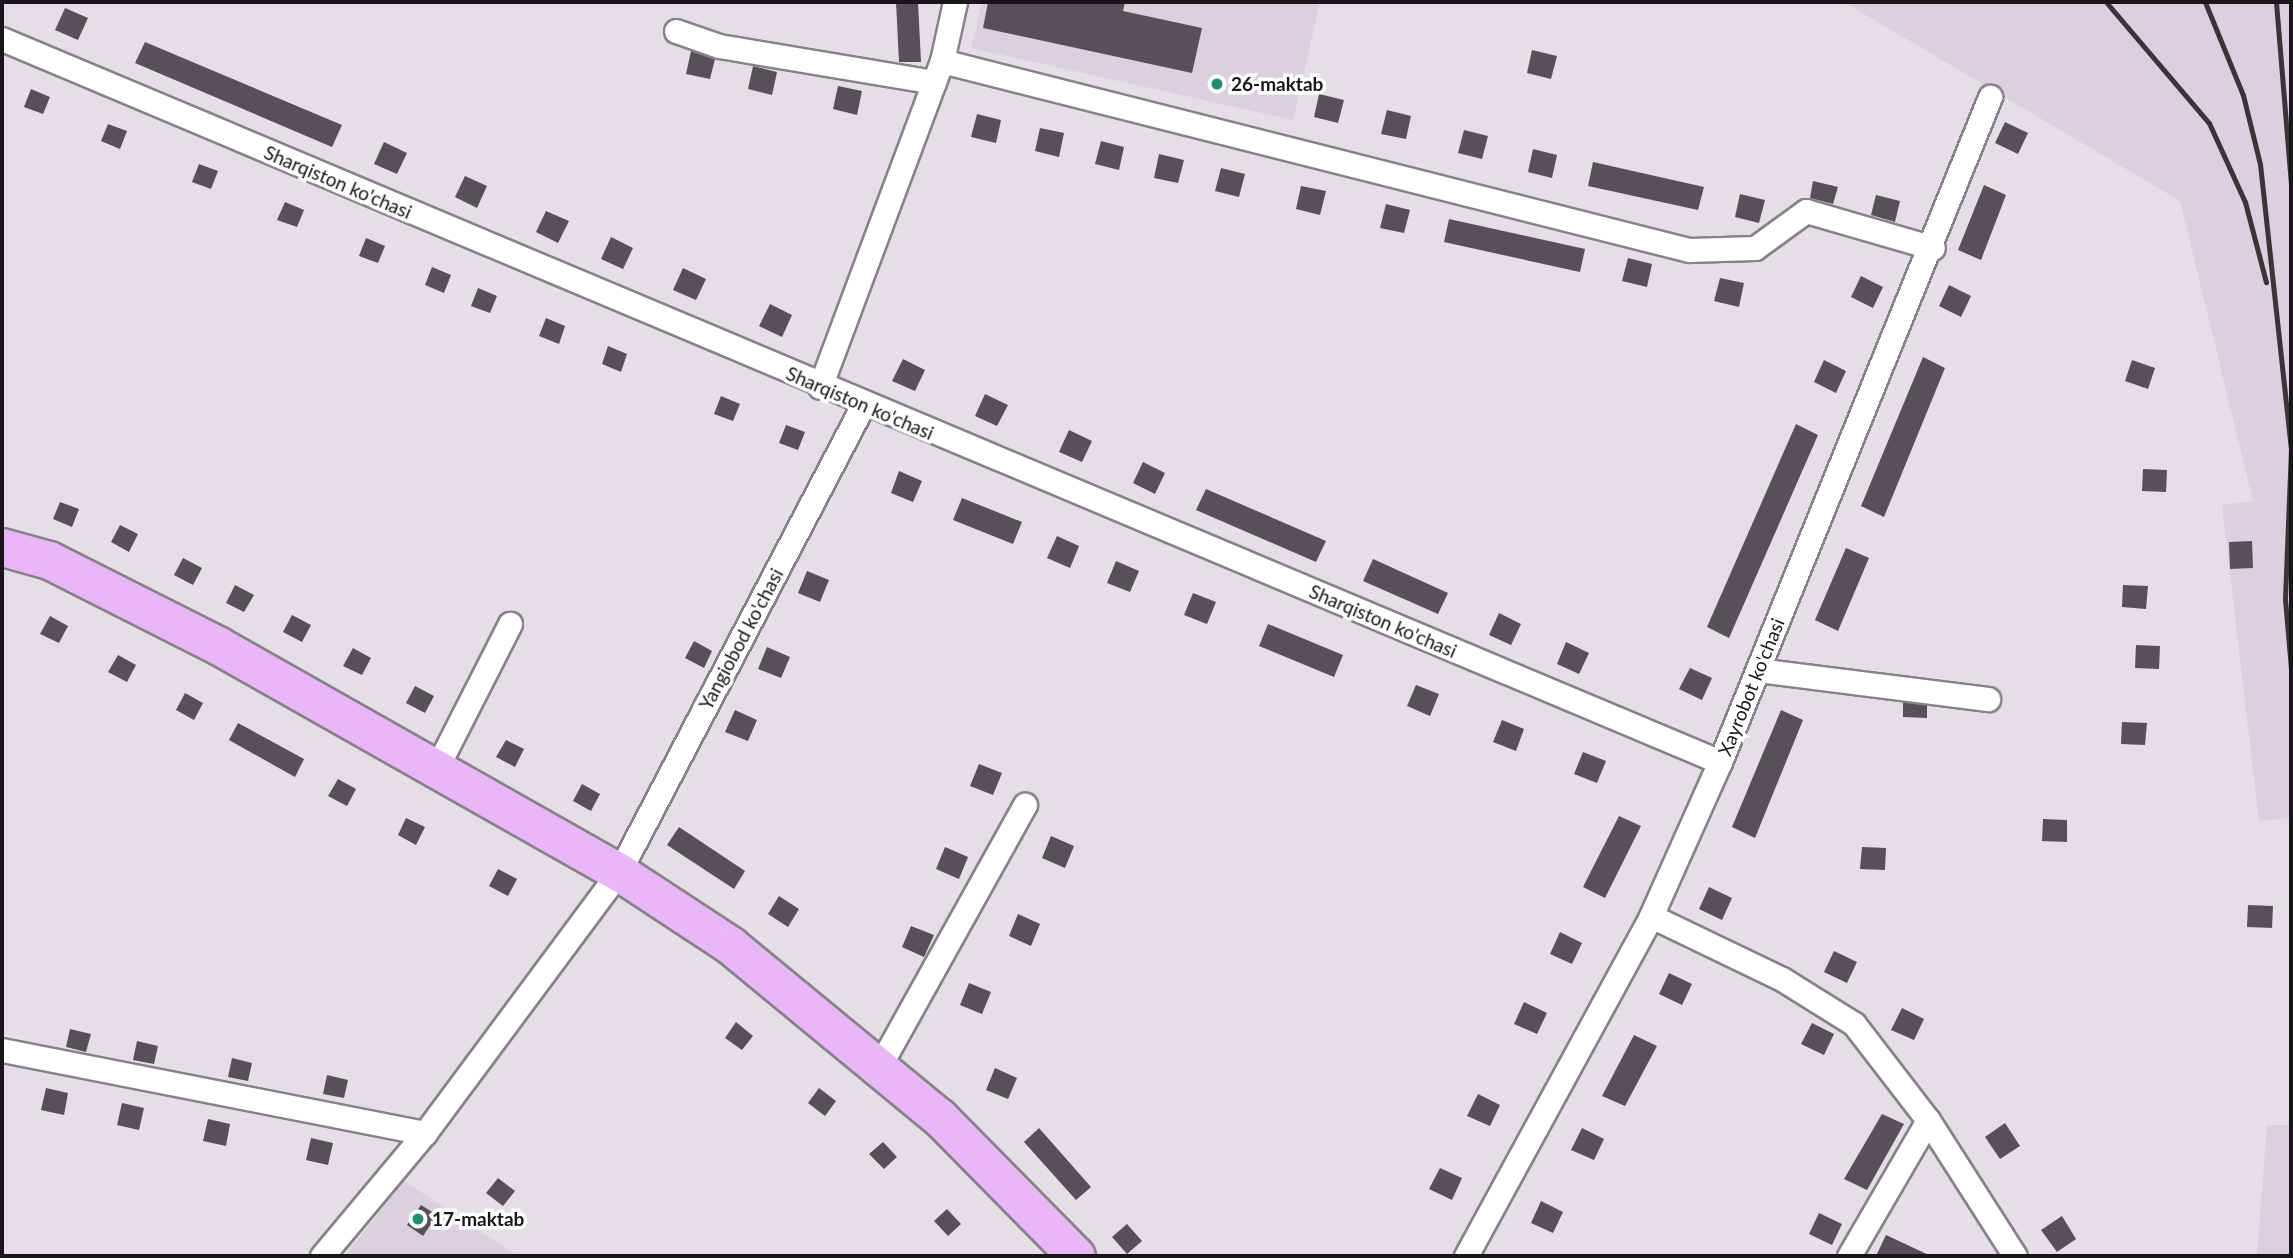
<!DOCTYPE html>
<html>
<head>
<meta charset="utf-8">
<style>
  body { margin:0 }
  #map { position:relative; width:2293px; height:1258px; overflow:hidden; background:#e4dee6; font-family:Lato,sans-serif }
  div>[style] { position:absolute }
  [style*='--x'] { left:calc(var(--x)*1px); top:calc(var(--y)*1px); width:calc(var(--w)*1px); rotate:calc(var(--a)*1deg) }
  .built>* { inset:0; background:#dad0de }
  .building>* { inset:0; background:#565157 }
  .roads { filter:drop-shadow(2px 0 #878188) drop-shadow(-2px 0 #878188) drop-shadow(0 2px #878188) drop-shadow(0 -2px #878188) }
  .minor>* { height:23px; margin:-11.5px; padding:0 11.5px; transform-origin:11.5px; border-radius:11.5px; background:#fff }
  .primary>* { height:37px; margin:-18.5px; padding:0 18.5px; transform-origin:18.5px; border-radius:18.5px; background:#e9b6f8 }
  .rail>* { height:5px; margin:-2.5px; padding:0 2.5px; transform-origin:2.5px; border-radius:2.5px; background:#373538 }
  .dots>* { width:19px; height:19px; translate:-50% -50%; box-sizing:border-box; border:4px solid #fff; border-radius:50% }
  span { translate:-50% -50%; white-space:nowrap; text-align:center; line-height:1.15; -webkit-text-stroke:7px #fff; paint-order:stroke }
  .poi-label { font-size:19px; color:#181618; font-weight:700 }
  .left { translate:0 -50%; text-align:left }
  .street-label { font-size:19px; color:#181618 }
  .frame { position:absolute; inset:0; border:4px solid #181618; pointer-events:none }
</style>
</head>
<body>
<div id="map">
  <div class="built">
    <div style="clip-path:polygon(982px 2px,1320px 2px,1293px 120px,971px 48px)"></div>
    <div style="clip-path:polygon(1844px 2px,2291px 2px,2291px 818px,2259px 821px,2222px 505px,2253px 501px,2180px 201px)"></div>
    <div style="clip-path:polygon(2267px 1125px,2291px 1125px,2291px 1256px,2257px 1256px)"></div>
    <div style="clip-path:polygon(404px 1181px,518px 1256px,345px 1256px)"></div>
  </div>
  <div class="building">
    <div style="clip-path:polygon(896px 2px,918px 2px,921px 62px,899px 62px)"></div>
    <div style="clip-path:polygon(988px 2px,1125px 2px,1123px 11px,1202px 28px,1192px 73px,983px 28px)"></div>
    <div style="clip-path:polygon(65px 8px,88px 18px,78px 40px,55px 30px)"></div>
    <div style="clip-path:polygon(145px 42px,342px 125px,332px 147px,135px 63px)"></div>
    <div style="clip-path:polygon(1532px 50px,1557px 56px,1551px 79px,1527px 73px)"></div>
    <div style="clip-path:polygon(691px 51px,715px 59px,710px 79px,686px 74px)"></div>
    <div style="clip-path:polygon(753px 66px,777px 72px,772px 95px,748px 89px)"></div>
    <div style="clip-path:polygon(838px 86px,862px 91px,857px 115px,833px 109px)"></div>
    <div style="clip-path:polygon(31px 89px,50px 97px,43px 114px,24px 107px)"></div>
    <div style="clip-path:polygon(1319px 94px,1344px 100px,1338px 123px,1314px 117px)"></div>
    <div style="clip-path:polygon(1387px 110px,1411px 116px,1406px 139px,1381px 134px)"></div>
    <div style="clip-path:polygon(977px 114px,1001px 120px,996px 143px,971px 137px)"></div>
    <div style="clip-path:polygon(2005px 122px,2028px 133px,2018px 154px,1995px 143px)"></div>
    <div style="clip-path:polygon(108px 124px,127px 131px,120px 149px,101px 141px)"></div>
    <div style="clip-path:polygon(1040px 128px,1064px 133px,1059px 157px,1035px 151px)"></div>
    <div style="clip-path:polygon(1464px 130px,1488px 136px,1482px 159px,1458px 153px)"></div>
    <div style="clip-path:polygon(1101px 141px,1124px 147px,1119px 170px,1095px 164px)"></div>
    <div style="clip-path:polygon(384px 142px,407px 153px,397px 174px,374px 164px)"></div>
    <div style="clip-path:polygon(1533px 149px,1557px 155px,1552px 178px,1528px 172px)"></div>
    <div style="clip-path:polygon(1159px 154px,1184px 160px,1178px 183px,1154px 178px)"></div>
    <div style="clip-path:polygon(1593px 162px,1704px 187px,1698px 210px,1588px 186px)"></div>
    <div style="clip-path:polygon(199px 164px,218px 171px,211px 189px,192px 182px)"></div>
    <div style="clip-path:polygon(1221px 168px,1245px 174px,1239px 197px,1215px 191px)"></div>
    <div style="clip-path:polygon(465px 176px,487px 186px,477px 208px,455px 197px)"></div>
    <div style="clip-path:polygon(1813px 181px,1838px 187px,1833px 204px,1810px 198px)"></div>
    <div style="clip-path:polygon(1984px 185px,2006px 195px,1981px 260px,1958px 250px)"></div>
    <div style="clip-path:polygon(1301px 186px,1326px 191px,1320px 215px,1296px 209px)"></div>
    <div style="clip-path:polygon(1740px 194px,1765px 200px,1759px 223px,1735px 217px)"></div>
    <div style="clip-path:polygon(1876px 195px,1900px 201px,1895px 222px,1871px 215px)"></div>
    <div style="clip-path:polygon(285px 202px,304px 210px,297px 227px,277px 220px)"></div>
    <div style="clip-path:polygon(1386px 204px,1410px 210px,1404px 233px,1380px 228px)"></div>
    <div style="clip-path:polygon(546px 211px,569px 221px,558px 243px,536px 232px)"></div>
    <div style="clip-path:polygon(1449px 219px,1585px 249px,1580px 272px,1444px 242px)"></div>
    <div style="clip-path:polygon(611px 237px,633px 248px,623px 269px,601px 259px)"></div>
    <div style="clip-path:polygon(366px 238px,385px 246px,378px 263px,359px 256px)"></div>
    <div style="clip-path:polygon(1628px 258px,1652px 264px,1647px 287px,1622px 281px)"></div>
    <div style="clip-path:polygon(432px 267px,451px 275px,444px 293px,425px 285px)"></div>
    <div style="clip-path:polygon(683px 268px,706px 279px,696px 300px,673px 290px)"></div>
    <div style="clip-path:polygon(1861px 276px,1883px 287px,1873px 308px,1851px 297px)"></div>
    <div style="clip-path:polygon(1720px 278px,1744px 283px,1739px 307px,1714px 301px)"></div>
    <div style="clip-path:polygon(1949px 285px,1971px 296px,1961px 317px,1939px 306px)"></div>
    <div style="clip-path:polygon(478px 288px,497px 296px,490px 313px,471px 306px)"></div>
    <div style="clip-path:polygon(770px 304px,792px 315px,782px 337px,759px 326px)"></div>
    <div style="clip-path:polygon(546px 318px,565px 326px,559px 344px,539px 336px)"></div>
    <div style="clip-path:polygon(608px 346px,627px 354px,621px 372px,602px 364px)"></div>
    <div style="clip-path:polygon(1923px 357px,1945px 368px,1884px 517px,1861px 506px)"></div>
    <div style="clip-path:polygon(903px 359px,925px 370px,915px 391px,892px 381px)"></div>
    <div style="clip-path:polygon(1824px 360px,1846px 371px,1836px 393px,1814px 382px)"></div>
    <div style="clip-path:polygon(2132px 360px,2155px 368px,2148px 389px,2125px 381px)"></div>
    <div style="clip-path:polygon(985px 394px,1008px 405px,997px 426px,975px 416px)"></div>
    <div style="clip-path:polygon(721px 396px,740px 404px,733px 421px,714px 414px)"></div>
    <div style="clip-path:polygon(1796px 424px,1818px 435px,1729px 638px,1707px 627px)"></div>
    <div style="clip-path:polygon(786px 425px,805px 432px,798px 450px,779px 443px)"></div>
    <div style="clip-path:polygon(1069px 430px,1092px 441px,1082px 462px,1059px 452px)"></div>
    <div style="clip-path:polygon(1143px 462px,1165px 473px,1155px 494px,1133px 483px)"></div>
    <div style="clip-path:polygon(2143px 469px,2167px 470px,2166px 492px,2142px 491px)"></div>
    <div style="clip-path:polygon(899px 471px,922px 481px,913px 502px,891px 493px)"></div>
    <div style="clip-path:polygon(1206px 489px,1326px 541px,1316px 562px,1196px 510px)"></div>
    <div style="clip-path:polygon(962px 498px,1022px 522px,1013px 544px,953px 520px)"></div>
    <div style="clip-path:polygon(60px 502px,79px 509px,72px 527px,53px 519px)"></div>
    <div style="clip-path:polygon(120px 525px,138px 534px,129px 552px,111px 542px)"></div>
    <div style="clip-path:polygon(1057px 536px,1079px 546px,1070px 568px,1047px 558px)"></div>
    <div style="clip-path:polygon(2252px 541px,2253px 568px,2230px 569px,2229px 542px)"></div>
    <div style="clip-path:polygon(1846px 548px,1869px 558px,1838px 631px,1815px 620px)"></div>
    <div style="clip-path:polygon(183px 558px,202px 568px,193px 585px,174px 575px)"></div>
    <div style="clip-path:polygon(1373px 559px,1448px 593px,1438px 614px,1363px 581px)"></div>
    <div style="clip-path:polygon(1116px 561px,1139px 571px,1130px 592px,1107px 583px)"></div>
    <div style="clip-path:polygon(807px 571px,829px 580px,820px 602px,798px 593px)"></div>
    <div style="clip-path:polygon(235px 585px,254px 595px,244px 612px,226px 603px)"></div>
    <div style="clip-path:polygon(2123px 585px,2148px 586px,2146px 609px,2122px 607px)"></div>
    <div style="clip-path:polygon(1193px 593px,1216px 602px,1207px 624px,1184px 615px)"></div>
    <div style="clip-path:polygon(1499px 613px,1521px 624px,1511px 645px,1489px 635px)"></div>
    <div style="clip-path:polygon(292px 615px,311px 625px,302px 642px,283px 632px)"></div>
    <div style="clip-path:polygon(50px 616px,68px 626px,59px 643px,40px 634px)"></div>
    <div style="clip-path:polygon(1268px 624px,1343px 655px,1334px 677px,1259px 646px)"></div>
    <div style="clip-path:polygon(694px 641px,712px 651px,704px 668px,685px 658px)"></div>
    <div style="clip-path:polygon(1566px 642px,1589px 653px,1579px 674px,1557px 664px)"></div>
    <div style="clip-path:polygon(2136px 645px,2160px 646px,2159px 669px,2135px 668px)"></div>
    <div style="clip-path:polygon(767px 647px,790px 657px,781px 678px,758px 669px)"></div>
    <div style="clip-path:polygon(353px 648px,371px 658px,362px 675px,343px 666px)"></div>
    <div style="clip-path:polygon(118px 655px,136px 665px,127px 682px,108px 672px)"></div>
    <div style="clip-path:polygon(1690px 668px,1712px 678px,1702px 700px,1679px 689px)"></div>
    <div style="clip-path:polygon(1416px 685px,1439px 694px,1430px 716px,1407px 706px)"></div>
    <div style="clip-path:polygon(415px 686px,434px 696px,425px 713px,406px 703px)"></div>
    <div style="clip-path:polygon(185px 693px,203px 703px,194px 720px,176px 710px)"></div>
    <div style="clip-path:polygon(1903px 702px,1927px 705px,1927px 718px,1903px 717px)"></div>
    <div style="clip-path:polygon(735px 710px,757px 720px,748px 741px,725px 732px)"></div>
    <div style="clip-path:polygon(1781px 710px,1803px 720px,1755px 838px,1732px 827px)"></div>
    <div style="clip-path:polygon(1502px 720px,1524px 729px,1516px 751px,1493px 742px)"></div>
    <div style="clip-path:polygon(2122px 722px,2147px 723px,2145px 745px,2121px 744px)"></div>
    <div style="clip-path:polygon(238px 723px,304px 759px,295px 777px,229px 740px)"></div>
    <div style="clip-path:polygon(506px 740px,524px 749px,515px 767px,496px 757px)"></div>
    <div style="clip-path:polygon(1583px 752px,1606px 761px,1597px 783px,1574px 774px)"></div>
    <div style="clip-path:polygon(979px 764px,1002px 773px,993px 795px,970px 786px)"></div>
    <div style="clip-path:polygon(338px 779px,356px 789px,347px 806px,328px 796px)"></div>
    <div style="clip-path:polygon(582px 784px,600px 794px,591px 811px,573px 801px)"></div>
    <div style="clip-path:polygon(1619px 816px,1641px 826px,1605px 898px,1583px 887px)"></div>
    <div style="clip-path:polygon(406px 818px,425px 827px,416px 845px,398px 835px)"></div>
    <div style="clip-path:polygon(2043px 819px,2067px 820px,2067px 842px,2042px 841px)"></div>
    <div style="clip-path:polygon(679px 827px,745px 871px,734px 889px,667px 845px)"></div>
    <div style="clip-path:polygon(1051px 836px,1074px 846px,1065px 868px,1042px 858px)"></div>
    <div style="clip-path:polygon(945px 847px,968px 857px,959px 879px,936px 869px)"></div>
    <div style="clip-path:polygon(1862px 847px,1886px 848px,1885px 870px,1860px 869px)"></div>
    <div style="clip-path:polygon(498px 869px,517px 879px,508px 896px,489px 886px)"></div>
    <div style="clip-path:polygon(1709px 887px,1732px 898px,1722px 920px,1699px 909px)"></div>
    <div style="clip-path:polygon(779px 896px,799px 909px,788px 927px,768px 914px)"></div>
    <div style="clip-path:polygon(2248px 905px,2273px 906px,2272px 928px,2247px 927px)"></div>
    <div style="clip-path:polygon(1018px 914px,1040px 924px,1031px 946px,1009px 936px)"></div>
    <div style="clip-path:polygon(911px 926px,934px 935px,924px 957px,902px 947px)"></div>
    <div style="clip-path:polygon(1560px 932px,1582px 943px,1572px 964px,1550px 954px)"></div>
    <div style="clip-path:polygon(1834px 951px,1857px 962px,1847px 983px,1824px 972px)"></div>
    <div style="clip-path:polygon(1669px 973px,1692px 984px,1682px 1005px,1659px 994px)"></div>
    <div style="clip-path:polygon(969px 983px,991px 992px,982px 1014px,960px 1005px)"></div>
    <div style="clip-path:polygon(1524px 1002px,1547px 1013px,1537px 1034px,1514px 1024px)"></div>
    <div style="clip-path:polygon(1902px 1008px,1924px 1019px,1914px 1040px,1891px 1030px)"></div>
    <div style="clip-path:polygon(736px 1022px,753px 1036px,742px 1050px,725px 1038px)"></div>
    <div style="clip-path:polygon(1812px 1023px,1834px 1034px,1824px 1055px,1801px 1044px)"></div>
    <div style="clip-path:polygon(70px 1029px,91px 1034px,86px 1052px,66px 1047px)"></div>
    <div style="clip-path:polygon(1634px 1035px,1657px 1046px,1625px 1106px,1602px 1096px)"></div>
    <div style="clip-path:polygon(137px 1041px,158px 1046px,154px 1064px,133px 1060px)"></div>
    <div style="clip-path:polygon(232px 1058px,252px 1063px,248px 1081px,228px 1077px)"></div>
    <div style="clip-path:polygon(995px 1068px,1017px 1078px,1008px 1099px,986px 1090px)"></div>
    <div style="clip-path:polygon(327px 1075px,348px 1080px,344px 1098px,323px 1094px)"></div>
    <div style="clip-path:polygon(46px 1088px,68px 1093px,64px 1115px,41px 1110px)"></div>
    <div style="clip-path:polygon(819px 1088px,836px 1101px,825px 1116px,808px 1103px)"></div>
    <div style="clip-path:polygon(1478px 1094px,1500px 1105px,1490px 1126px,1467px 1116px)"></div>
    <div style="clip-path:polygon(122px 1103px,144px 1108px,139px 1130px,117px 1125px)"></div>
    <div style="clip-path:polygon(1882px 1114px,1904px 1124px,1867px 1190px,1844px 1179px)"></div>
    <div style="clip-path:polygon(208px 1119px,230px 1124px,226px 1146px,203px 1141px)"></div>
    <div style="clip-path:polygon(2005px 1123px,2020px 1146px,2000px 1159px,1985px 1137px)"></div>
    <div style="clip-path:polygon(1039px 1128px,1091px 1187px,1076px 1200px,1024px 1142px)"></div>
    <div style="clip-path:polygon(1582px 1128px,1604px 1139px,1594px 1160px,1571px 1150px)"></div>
    <div style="clip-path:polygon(311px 1138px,333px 1143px,328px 1165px,306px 1160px)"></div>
    <div style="clip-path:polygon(883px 1142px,897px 1157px,884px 1169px,869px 1154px)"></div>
    <div style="clip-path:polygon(1440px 1168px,1462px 1178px,1452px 1200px,1429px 1189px)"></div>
    <div style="clip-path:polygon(498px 1178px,515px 1191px,503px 1206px,486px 1193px)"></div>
    <div style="clip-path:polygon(1541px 1201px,1563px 1212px,1553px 1233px,1531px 1223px)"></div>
    <div style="clip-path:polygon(421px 1205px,437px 1215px,423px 1236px,407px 1225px)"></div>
    <div style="clip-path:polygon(947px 1209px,961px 1224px,948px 1236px,934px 1221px)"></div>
    <div style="clip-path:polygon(1819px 1213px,1842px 1224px,1832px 1245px,1809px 1234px)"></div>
    <div style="clip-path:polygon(2062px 1216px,2076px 1239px,2057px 1252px,2041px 1230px)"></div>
    <div style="clip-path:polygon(1127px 1224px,1142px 1241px,1127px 1254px,1112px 1237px)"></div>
    <div style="clip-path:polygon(1886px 1235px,1931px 1256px,1876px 1256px)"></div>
  </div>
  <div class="roads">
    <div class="minor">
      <div style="--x:676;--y:31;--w:46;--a:19.2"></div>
      <div style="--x:719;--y:46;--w:218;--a:9.5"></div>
      <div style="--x:2;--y:39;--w:1864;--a:22.82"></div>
      <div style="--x:942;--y:61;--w:771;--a:14.2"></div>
      <div style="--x:1689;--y:250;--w:66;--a:-1.7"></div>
      <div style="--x:1755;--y:248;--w:63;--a:-36"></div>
      <div style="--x:1806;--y:211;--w:132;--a:16.2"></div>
      <div style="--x:820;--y:387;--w:348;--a:-69.5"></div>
      <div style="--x:942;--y:61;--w:60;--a:-77.6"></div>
      <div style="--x:1758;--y:670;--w:232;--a:7.2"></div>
      <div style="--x:436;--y:769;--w:163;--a:-63"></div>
      <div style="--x:1651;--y:916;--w:145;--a:25.7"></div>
      <div style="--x:1782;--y:979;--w:85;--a:32"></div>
      <div style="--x:1854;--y:1024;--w:121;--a:52.4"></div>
      <div style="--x:1928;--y:1120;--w:161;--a:57.4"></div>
      <div style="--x:2;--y:1050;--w:431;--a:11.1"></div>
      <div style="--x:425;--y:1133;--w:325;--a:-53.4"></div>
      <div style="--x:619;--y:872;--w:527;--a:-62.41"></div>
      <div style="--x:880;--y:1065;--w:298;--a:-60.9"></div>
      <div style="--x:322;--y:1256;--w:160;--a:-50.1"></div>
      <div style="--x:1466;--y:1256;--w:387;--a:-61.4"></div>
      <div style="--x:1651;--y:916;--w:169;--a:-65.9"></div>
      <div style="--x:1720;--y:762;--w:718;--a:-67.9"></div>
      <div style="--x:1849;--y:1256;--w:157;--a:-59.8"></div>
    </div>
    <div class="primary">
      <div style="--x:2;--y:547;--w:49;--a:15.5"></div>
      <div style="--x:49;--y:560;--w:191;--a:26.8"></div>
      <div style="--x:219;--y:646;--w:459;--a:29.5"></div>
      <div style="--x:619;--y:872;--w:133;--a:33.3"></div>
      <div style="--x:730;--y:945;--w:271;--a:39.5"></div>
      <div style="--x:939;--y:1117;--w:195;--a:45.4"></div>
    </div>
  </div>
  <div class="rail">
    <div style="--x:2106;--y:2;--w:159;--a:49.6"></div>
    <div style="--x:2209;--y:123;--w:87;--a:65.5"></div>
    <div style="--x:2245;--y:202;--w:83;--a:75.3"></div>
    <div style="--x:2205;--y:2;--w:100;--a:67.8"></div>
    <div style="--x:2243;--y:95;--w:71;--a:76.2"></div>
    <div style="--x:2260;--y:164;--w:288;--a:83.8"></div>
    <div style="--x:2276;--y:2;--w:184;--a:85.3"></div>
    <div style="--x:2291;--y:449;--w:150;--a:92.3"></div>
    <div style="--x:2285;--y:599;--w:70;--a:85.1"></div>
    <div style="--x:2291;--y:1256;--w:2;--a:-90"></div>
  </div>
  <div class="dots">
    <div style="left:1217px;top:84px;background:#208d6d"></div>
    <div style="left:418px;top:1219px;background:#208d6d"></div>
  </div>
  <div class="poi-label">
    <span class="left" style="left:1231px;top:84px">26-maktab</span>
    <span class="left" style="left:432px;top:1219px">17-maktab</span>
  </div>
  <div class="street-label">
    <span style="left:338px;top:182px;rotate:23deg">Sharqiston ko'chasi</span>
    <span style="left:860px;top:403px;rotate:23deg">Sharqiston ko'chasi</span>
    <span style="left:1383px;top:621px;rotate:23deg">Sharqiston ko'chasi</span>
    <span style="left:741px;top:639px;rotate:-62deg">Yangiobod ko'chasi</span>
    <span style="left:1751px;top:687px;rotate:-68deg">Xayrobot ko'chasi</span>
  </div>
  <div class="frame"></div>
</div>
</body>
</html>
